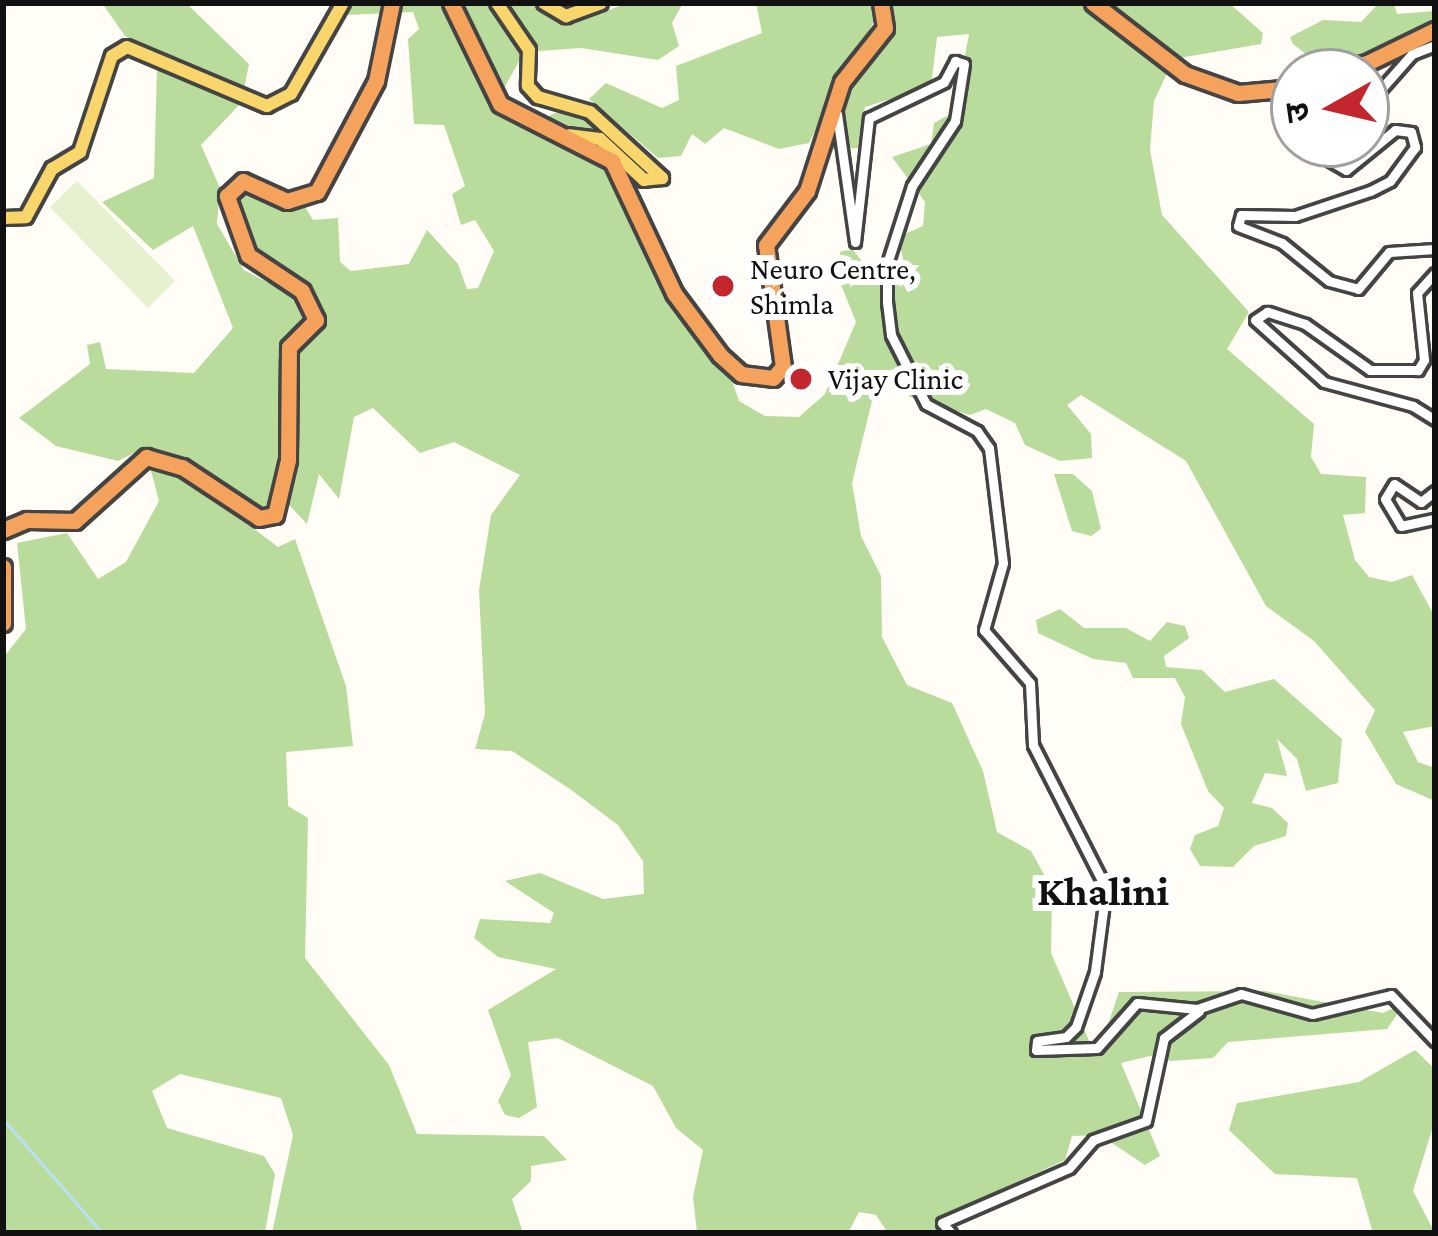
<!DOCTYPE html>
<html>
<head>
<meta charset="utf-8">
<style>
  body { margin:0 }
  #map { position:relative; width:1438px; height:1236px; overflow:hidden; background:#fffdf5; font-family:"Crimson Pro","Noto Sans Devanagari",serif }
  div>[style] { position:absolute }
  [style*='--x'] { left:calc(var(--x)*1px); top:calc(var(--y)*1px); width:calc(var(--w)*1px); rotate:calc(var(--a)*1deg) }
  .forest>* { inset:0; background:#b9dc9c }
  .pitch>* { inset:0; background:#e6f2cf }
  .stream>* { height:3px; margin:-1.5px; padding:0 1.5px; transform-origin:1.5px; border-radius:1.5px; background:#b9e0f7 }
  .roads { filter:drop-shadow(3px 0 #444) drop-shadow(-3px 0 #444) drop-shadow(0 3px #444) drop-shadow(0 -3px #444) }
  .minor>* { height:9px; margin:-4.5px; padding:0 4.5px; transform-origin:4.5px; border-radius:4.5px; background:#fff }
  .major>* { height:12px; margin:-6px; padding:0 6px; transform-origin:6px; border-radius:6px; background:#f9d66b }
  .highway>* { height:15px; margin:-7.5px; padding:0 7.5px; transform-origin:7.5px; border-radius:7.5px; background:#f5a25d }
  .dots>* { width:33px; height:33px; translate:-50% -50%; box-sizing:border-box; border:6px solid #fff; border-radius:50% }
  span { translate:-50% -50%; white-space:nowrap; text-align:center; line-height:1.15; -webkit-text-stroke:12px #fff; paint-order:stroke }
  .poi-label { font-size:30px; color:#111 }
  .left { translate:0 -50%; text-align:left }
  .district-label { font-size:42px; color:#111; font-weight:700 }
  .frame { position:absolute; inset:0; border:6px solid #111; pointer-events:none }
  .north { position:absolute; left:1270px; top:48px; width:120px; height:120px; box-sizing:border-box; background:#fff; border:3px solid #a0a0a0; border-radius:50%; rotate:262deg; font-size:33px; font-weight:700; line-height:48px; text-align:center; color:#111 }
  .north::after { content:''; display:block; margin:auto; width:42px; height:54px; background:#c4262e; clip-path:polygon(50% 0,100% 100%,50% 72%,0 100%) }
</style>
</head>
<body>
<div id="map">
  <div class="forest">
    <div style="clip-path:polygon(102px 3px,186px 3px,249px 64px,244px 89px,154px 55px,125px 36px)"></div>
    <div style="clip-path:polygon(344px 3px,593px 3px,598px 14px,628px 3px,683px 3px,672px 23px,679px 46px,658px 60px,581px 48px,524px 52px,495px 105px,528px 127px,555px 113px,587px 114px,637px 167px,628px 200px,673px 293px,728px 369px,739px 401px,765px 416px,799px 417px,825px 394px,856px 322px,834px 267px,841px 251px,853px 250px,885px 290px,908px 280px,898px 237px,923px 226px,925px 202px,892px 157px,931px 144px,934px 123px,954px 112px,969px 34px,937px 37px,931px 86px,865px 107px,858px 148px,822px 149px,830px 110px,887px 29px,882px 3px,1101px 3px,1171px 65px,1154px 101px,1150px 150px,1162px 215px,1249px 312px,1227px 349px,1314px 424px,1311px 457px,1321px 474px,1366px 477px,1365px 513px,1343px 515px,1355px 560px,1369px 577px,1392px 582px,1412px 575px,1435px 617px,1435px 726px,1403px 732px,1418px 762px,1435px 768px,1435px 801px,1396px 784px,1365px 732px,1375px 710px,1314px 641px,1266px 606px,1186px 461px,1081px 395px,1067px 405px,1091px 434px,1092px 458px,1060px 461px,1025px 445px,1015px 423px,986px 409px,970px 415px,910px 397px,900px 380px,872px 401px,852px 483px,861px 536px,881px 576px,882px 637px,907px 685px,952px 703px,983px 771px,997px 832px,1031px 851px,1052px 889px,1051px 953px,1090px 1043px,1102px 1042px,1119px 992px,1265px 991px,1383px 1013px,1405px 1003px,1387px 1029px,1228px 1042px,1213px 1058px,1170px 1061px,1158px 1054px,1121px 1063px,1160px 1156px,1145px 1165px,1100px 1135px,1072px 1136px,1065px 1160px,973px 1202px,946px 1233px,888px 1233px,876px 1215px,859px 1212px,848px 1233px,697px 1233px,693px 1197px,703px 1150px,676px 1128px,653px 1086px,558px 1038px,528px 1042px,537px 1107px,519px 1118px,505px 1115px,498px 1101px,511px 1075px,488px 1010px,556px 969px,498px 957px,474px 938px,480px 919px,550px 923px,554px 913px,505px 881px,540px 873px,603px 899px,644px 894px,643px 861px,618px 825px,570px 789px,512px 751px,475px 749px,485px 714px,479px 590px,491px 515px,520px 475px,454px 442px,420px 453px,373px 408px,354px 417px,339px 499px,319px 474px,307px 524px,289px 505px,291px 361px,315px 304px,251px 253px,230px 196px,245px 184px,304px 205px,313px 220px,338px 218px,340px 262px,351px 271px,409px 264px,427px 230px,458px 264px,467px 289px,478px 288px,494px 251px,475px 220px,461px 225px,452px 194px,465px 186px,444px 125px,414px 124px,408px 39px,419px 29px,413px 12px,346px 15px)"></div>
    <div style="clip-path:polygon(756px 3px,873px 3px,878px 14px,809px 143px,779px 149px,724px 128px,705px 144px,692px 134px,681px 156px,658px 158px,589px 99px,606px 83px,662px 108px,679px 100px,676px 66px,762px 33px)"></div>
    <div style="clip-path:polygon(1111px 3px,1229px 3px,1263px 33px,1261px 44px,1173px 59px)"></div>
    <div style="clip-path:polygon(1379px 3px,1394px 3px,1397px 14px,1435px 11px,1435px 29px,1360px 56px,1307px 55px,1293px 44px,1290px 37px,1323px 20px,1361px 22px)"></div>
    <div style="clip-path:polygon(157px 67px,242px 102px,201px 145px,220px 188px,217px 224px,244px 270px,295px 297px,305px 313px,303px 327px,278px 354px,287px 390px,284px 451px,268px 510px,167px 452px,142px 449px,118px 461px,56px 446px,19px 418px,90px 364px,87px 345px,100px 342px,106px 369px,194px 373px,233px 328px,193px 226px,153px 250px,102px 202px,154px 178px)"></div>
    <div style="clip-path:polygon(149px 463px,167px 463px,278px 547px,295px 539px,346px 686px,353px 746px,286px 752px,288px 806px,308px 818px,305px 958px,389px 1065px,417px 1134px,544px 1136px,567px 1160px,531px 1166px,531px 1181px,512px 1199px,523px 1233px,272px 1233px,293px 1135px,281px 1098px,180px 1074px,152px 1091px,167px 1128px,264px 1156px,275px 1174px,265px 1233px,3px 1233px,3px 658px,26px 629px,17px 543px,67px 533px,98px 579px,126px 562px,159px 501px)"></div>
    <div style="clip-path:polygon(1054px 474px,1073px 474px,1092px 491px,1101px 529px,1091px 536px,1072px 531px)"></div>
    <div style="clip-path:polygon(1060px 609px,1084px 628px,1126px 628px,1150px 641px,1167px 622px,1185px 626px,1189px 638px,1164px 656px,1166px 667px,1202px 670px,1225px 692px,1274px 679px,1342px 739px,1338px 783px,1306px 791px,1297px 759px,1277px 739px,1287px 776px,1265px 773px,1252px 803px,1272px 808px,1288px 823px,1286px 836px,1254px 846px,1233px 867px,1200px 866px,1190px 849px,1195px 835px,1218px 826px,1224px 808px,1208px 791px,1181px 724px,1185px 697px,1175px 678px,1133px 678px,1126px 663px,1093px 659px,1038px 633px,1036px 620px)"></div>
    <div style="clip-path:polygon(1415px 1050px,1435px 1069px,1435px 1120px,1413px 1191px,1435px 1233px,1373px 1233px,1357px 1178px,1275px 1174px,1229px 1130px,1237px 1103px,1359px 1082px)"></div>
  </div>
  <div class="pitch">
    <div style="clip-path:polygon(77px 181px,175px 281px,148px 308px,50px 207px)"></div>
  </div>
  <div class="stream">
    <div style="--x:3;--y:1119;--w:151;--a:49"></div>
  </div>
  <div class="roads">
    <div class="minor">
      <div style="--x:1366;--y:106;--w:69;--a:-48.5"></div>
      <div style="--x:1412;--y:54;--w:25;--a:-21"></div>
      <div style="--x:837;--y:114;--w:129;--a:82"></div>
      <div style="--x:855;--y:242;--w:125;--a:-83.6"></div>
      <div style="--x:869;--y:118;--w:83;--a:-25.6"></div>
      <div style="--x:944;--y:82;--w:24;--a:-62"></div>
      <div style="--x:955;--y:61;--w:9;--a:18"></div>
      <div style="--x:964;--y:64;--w:58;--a:99"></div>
      <div style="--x:955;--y:121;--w:78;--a:123.5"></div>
      <div style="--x:912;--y:186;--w:82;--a:107.8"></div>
      <div style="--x:887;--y:264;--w:38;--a:90"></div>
      <div style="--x:887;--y:302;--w:33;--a:83"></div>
      <div style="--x:891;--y:335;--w:77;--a:63.1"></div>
      <div style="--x:926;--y:404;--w:58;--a:27.9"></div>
      <div style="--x:977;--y:431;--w:21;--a:55"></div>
      <div style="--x:989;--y:448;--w:116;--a:83.1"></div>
      <div style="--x:1003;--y:563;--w:70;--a:105.8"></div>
      <div style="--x:984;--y:630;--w:70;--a:49"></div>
      <div style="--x:1030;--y:683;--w:62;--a:87.2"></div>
      <div style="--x:1033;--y:745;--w:161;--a:63"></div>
      <div style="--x:1106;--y:888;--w:85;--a:97.5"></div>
      <div style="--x:1095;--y:972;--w:58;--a:109.1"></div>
      <div style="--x:1076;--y:1027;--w:14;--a:135"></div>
      <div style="--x:1066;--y:1037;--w:29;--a:172"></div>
      <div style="--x:1037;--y:1041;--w:9;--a:96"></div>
      <div style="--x:1036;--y:1050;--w:61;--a:-1.9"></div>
      <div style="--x:1097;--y:1048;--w:60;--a:-48.4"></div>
      <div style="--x:1137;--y:1003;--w:60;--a:5.7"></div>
      <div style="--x:1197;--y:1009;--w:46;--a:-18.8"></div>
      <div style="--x:1241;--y:994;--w:74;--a:15.7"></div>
      <div style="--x:1312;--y:1014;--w:81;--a:-13.5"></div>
      <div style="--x:1391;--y:995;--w:64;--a:46.3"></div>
      <div style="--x:1332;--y:144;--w:16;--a:101"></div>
      <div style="--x:1329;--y:160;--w:20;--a:30"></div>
      <div style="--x:1346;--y:170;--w:63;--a:-39.2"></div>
      <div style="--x:1395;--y:130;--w:16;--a:7"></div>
      <div style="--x:1411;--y:132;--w:16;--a:75"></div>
      <div style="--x:1415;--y:147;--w:42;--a:126.3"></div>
      <div style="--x:1390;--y:181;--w:22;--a:153"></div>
      <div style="--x:1370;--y:191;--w:79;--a:161.6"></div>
      <div style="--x:1295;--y:216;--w:54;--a:-178.9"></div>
      <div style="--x:1241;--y:215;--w:11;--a:105"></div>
      <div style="--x:1238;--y:226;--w:47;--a:21.1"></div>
      <div style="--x:1282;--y:243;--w:60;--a:39"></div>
      <div style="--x:1329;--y:281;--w:30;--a:15"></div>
      <div style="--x:1358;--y:289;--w:48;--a:-50"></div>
      <div style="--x:1389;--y:252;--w:46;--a:-3.7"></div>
      <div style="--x:1435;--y:273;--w:27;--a:132"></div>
      <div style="--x:1417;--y:293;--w:67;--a:84"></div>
      <div style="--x:1424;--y:360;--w:12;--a:121"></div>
      <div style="--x:1418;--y:370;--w:48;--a:180"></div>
      <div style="--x:1370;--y:370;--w:80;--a:-144.7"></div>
      <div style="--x:1305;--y:324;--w:40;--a:-162"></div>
      <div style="--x:1267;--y:312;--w:14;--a:146"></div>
      <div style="--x:1255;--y:320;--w:93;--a:41.9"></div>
      <div style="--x:1324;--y:382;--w:92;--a:15.1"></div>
      <div style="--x:1413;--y:406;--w:26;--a:32"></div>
      <div style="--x:1435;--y:491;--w:18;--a:142"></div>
      <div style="--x:1421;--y:502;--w:32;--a:-146"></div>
      <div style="--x:1394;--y:484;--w:17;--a:121"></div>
      <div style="--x:1385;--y:499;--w:31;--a:59"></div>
      <div style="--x:1401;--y:526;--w:35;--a:-12"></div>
      <div style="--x:951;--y:1233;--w:13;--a:-132"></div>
      <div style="--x:942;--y:1223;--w:138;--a:-23.4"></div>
      <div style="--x:1069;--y:1168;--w:37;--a:-49"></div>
      <div style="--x:1093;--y:1140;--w:56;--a:-19.7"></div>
      <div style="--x:1146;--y:1121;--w:85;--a:-77.8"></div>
      <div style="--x:1164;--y:1038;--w:44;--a:-37.6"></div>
    </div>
    <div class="major">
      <div style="--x:497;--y:3;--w:57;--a:55.8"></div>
      <div style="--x:529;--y:50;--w:36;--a:92"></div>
      <div style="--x:528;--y:86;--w:15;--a:48"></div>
      <div style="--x:538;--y:97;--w:54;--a:16.1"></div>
      <div style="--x:590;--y:112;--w:98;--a:42.5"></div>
      <div style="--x:662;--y:178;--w:18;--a:174"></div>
      <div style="--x:644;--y:180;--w:60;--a:-137"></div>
      <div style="--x:600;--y:139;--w:31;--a:-173"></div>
      <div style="--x:544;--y:3;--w:26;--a:31"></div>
      <div style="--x:566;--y:16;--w:37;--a:-20"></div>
      <div style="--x:3;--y:218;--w:23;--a:-2"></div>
      <div style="--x:26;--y:217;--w:55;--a:-61.6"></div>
      <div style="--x:52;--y:169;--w:33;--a:-31"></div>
      <div style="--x:80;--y:152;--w:101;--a:-71.6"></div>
      <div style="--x:112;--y:56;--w:17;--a:-31"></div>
      <div style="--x:127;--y:47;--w:152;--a:22.9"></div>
      <div style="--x:267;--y:106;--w:27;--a:-27"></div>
      <div style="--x:291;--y:94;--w:105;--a:-60.3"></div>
    </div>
    <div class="highway">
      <div style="--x:451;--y:3;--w:112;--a:64.1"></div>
      <div style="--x:500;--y:104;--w:126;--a:27"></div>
      <div style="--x:612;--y:161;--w:146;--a:64.8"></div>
      <div style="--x:674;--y:293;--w:77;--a:53.4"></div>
      <div style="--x:720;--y:355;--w:28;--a:42"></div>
      <div style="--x:741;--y:374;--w:32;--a:7"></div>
      <div style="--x:773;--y:378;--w:15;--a:-48"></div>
      <div style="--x:783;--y:367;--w:123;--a:-97.9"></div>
      <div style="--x:766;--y:245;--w:68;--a:-52.8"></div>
      <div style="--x:807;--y:191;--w:114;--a:-72.2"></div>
      <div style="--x:842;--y:82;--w:69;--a:-51.5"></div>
      <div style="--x:885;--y:28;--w:25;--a:-99"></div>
      <div style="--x:1093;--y:3;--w:116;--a:37.7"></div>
      <div style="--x:1185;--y:74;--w:56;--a:19.7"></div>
      <div style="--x:1238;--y:93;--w:56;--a:-5.1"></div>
      <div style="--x:1327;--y:72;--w:41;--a:-12.7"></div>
      <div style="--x:1367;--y:63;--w:76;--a:-25.9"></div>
      <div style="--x:3;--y:530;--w:26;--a:-23"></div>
      <div style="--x:27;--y:520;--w:48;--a:1.2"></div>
      <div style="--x:75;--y:521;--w:96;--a:-42"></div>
      <div style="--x:146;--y:457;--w:37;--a:16"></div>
      <div style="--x:182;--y:467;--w:92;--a:33.5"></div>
      <div style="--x:259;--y:518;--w:16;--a:-11"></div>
      <div style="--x:275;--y:515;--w:57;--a:-76.7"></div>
      <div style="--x:288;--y:460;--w:113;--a:-89.5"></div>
      <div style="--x:289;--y:347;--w:38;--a:-45"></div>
      <div style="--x:316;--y:320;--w:32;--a:-116"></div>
      <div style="--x:302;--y:291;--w:65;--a:-146.3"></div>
      <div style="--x:248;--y:255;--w:63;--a:-109.6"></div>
      <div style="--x:227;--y:196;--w:22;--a:-43"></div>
      <div style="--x:243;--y:181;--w:48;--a:24.4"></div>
      <div style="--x:287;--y:201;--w:31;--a:-17"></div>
      <div style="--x:317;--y:192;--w:126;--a:-62"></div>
      <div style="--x:376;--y:81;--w:80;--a:-78.4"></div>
      <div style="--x:3;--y:567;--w:56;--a:90"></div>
    </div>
  </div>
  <div class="dots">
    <div style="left:723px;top:286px;background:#c4262e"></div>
    <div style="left:801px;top:379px;background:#c4262e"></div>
  </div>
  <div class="poi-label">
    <span class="left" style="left:750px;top:286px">Neuro Centre,<br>Shimla</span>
    <span class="left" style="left:828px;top:379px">Vijay Clinic</span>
  </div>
  <div class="district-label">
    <span style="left:1103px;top:891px">Khalini</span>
  </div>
  <div class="frame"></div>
  <div class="north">उ</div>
</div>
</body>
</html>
